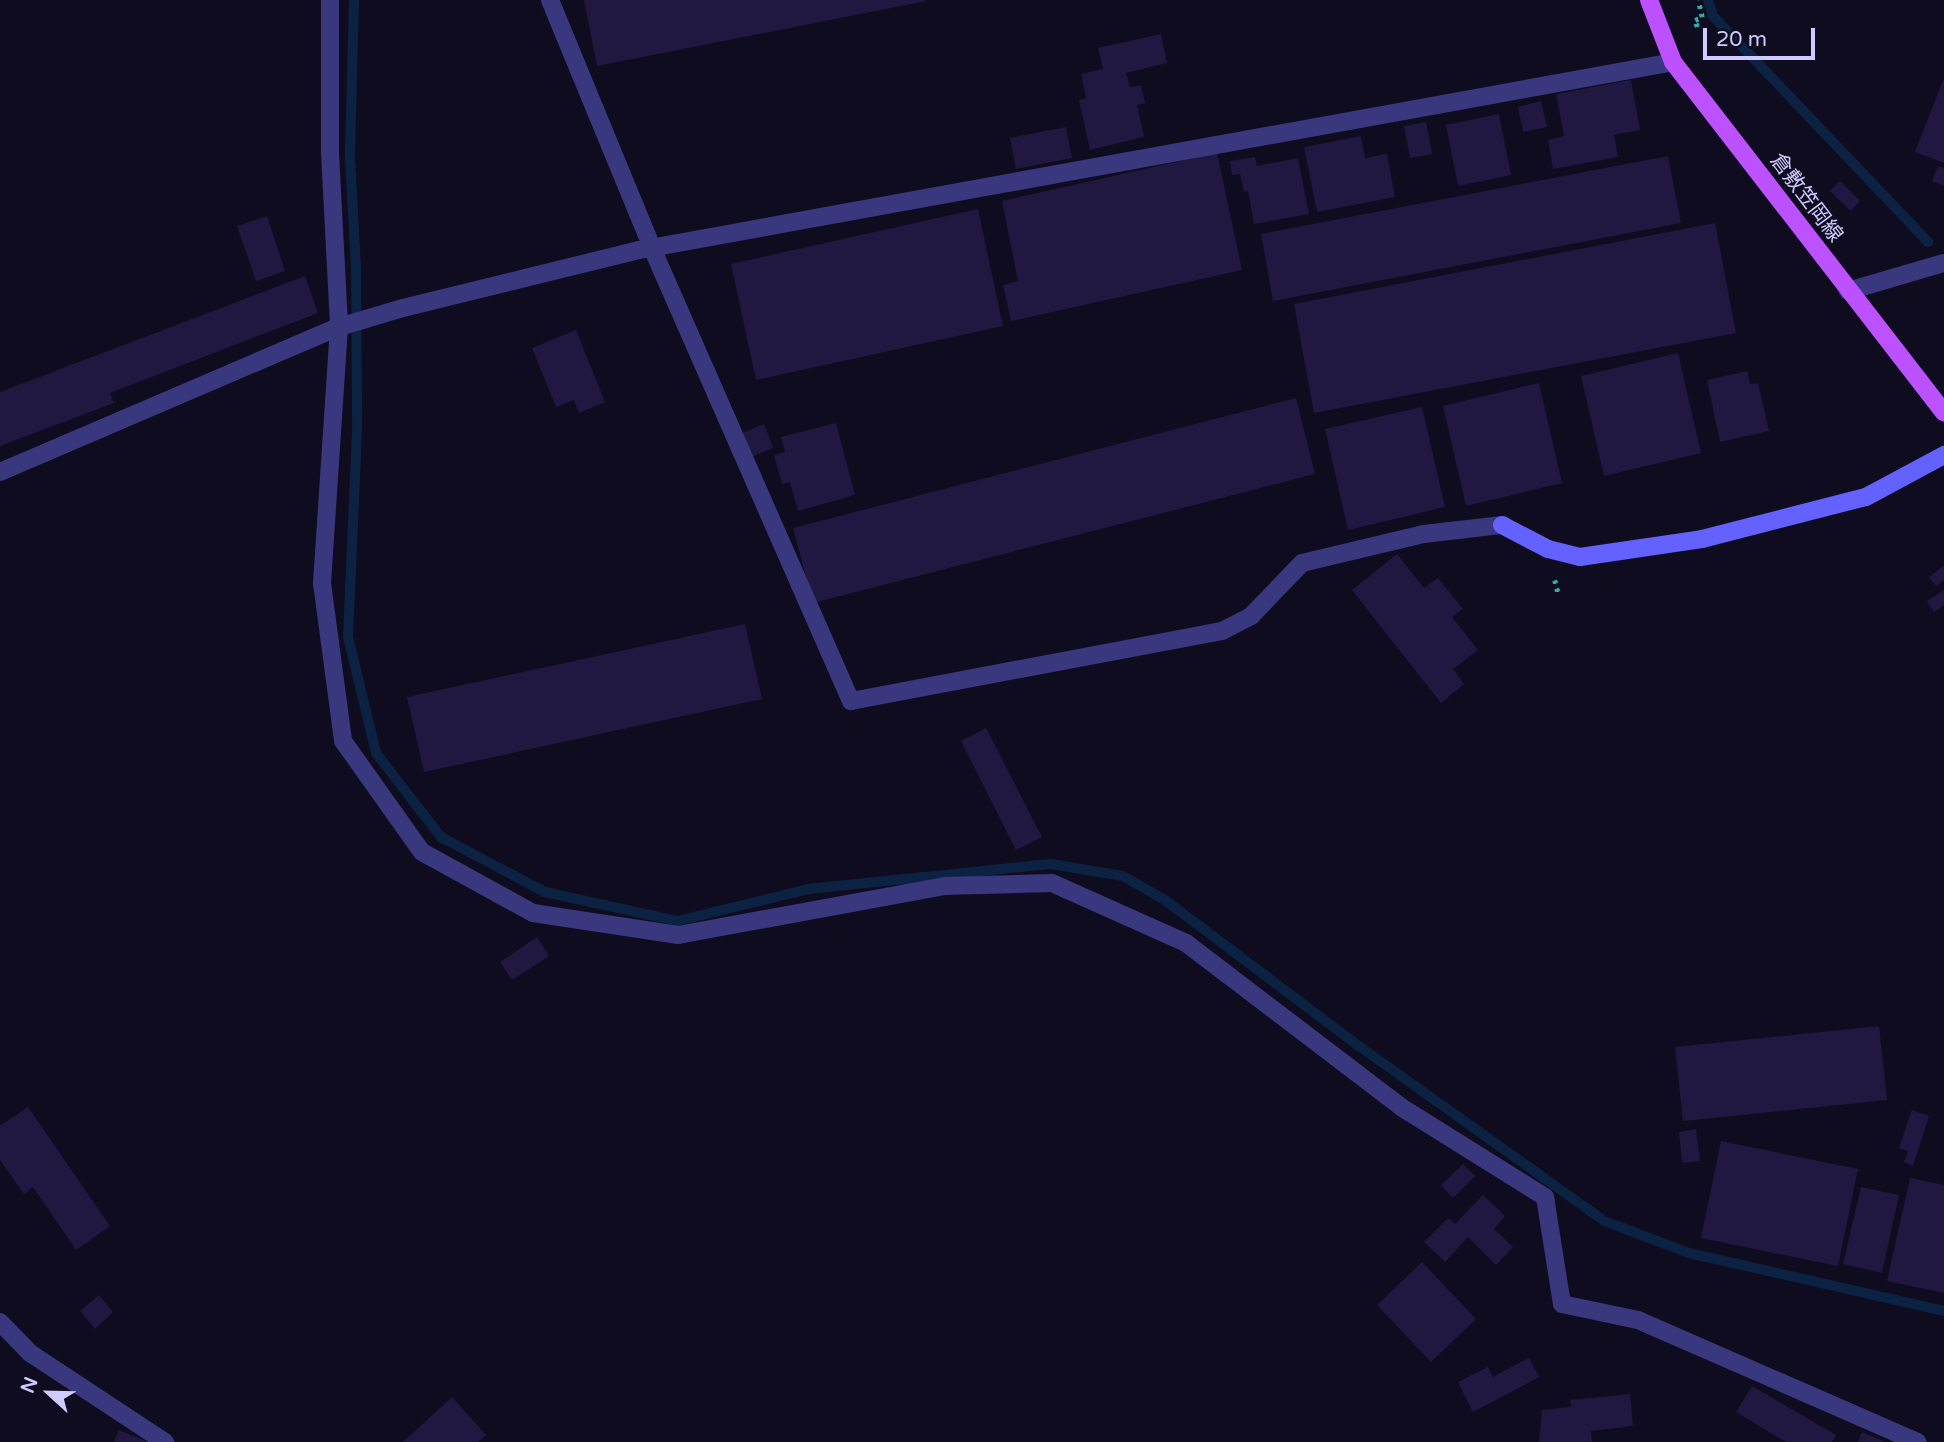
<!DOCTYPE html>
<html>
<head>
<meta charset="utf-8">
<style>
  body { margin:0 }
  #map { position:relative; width:1944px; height:1442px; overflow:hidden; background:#0f0c1f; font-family:"Varela Round","Noto Sans JP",sans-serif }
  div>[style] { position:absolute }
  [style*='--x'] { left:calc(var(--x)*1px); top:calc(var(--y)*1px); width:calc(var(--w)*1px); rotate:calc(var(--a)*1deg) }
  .stream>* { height:10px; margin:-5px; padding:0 5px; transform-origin:5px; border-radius:5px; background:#0c2243 }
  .building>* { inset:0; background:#201840 }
  .path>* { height:4.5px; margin-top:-2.25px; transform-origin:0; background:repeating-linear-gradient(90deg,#2db0a6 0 3.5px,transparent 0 8.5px) }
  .lane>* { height:18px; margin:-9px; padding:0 9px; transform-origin:9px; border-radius:9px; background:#39377e }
  .street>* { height:18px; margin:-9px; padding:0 9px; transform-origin:9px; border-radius:9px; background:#39377e }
  .secondary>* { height:18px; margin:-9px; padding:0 9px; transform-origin:9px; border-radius:9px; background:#6361ff }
  .primary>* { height:18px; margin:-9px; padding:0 9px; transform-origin:9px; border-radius:9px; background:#bc51ff }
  span { translate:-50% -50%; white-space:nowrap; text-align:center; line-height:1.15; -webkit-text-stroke:7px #0f0c1f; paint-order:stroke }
  .street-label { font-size:21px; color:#cfcaff }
  .north { position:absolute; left:14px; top:1358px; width:70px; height:70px; -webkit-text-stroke:5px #0f0c1f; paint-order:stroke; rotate:292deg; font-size:19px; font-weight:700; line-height:28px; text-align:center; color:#cfcaff }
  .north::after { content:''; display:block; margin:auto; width:24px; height:32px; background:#cfcaff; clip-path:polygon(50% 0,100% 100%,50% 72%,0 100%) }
  .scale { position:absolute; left:1703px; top:28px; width:112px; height:32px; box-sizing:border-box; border:4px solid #cfcaff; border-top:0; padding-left:9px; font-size:21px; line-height:24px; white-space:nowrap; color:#cfcaff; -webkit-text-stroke:5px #0f0c1f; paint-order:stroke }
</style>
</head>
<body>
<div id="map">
  <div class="stream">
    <div style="--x:354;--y:0;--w:158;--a:91.5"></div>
    <div style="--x:350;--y:158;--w:110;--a:86.9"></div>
    <div style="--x:356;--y:268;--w:163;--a:89.6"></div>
    <div style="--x:357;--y:431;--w:206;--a:92.5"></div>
    <div style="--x:348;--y:637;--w:119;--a:76.4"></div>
    <div style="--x:376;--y:753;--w:106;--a:52.3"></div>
    <div style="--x:441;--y:837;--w:118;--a:27.9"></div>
    <div style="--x:545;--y:892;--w:135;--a:12.4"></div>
    <div style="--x:677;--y:921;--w:135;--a:-13.7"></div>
    <div style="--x:808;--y:889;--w:244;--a:-5.9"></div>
    <div style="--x:1051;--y:864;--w:73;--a:9.5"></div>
    <div style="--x:1123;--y:876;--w:48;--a:29.7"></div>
    <div style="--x:1165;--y:900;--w:243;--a:37"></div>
    <div style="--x:1359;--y:1046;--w:301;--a:35.5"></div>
    <div style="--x:1604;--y:1221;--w:91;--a:20.6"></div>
    <div style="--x:1689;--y:1253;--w:262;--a:12.8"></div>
    <div style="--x:1708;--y:0;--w:17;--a:73"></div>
    <div style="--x:1713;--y:16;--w:312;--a:46.4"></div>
  </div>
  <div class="building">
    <div style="clip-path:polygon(584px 0,926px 0,926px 1px,597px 66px)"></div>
    <div style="clip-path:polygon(1161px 34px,1167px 63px,1126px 73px,1130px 87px,1141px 85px,1145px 103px,1137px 105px,1144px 137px,1090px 150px,1079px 100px,1086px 98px,1081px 74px,1103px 69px,1098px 48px)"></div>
    <div style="clip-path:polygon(1944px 78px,1944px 163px,1915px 152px)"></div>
    <div style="clip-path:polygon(1631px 80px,1640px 130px,1614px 135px,1618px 157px,1553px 169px,1548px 140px,1564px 136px,1556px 94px)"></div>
    <div style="clip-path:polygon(1541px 101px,1547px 127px,1523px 132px,1518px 107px)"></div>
    <div style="clip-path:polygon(1499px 114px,1511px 175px,1458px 186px,1446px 125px)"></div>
    <div style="clip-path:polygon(1426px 122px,1432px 154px,1410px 158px,1404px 126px)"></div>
    <div style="clip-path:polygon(1066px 127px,1072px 158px,1016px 169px,1010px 138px)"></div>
    <div style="clip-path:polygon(1361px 136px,1365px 158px,1387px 154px,1395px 197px,1317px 212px,1304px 147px)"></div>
    <div style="clip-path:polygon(1217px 153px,1242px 270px,1011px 321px,1003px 285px,1018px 281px,1002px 201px)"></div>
    <div style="clip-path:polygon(1668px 156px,1681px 223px,1273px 301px,1261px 234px)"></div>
    <div style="clip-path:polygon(1255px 157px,1257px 166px,1298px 158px,1309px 214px,1254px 224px,1248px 191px,1244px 192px,1240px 174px,1232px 175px,1230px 161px)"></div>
    <div style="clip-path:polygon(1938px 166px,1944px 168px,1944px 186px,1932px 181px)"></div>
    <div style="clip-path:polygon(1840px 181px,1860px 201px,1851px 211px,1830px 191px)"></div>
    <div style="clip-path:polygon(978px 209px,1003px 326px,756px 380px,731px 264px)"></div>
    <div style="clip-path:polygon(267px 216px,285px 271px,256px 281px,237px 226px)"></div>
    <div style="clip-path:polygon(1715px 223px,1736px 333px,1314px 413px,1294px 304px)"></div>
    <div style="clip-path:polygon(305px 276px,318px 313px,110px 393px,114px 403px,0 446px,0 392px)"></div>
    <div style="clip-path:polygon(576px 330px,605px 402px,579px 413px,574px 400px,556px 407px,532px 348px)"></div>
    <div style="clip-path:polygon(1678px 353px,1701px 453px,1604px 476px,1581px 376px)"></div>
    <div style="clip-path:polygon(1747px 371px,1750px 384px,1758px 383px,1769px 431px,1720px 442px,1707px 380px)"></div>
    <div style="clip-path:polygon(1539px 383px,1562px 483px,1466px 506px,1443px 406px)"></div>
    <div style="clip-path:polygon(1296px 398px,1315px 474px,813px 603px,793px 528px)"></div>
    <div style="clip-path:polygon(1422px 407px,1445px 507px,1348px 530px,1325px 429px)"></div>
    <div style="clip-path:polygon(836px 423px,855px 495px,798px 511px,790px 482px,782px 484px,774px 455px,785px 452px,781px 437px)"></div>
    <div style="clip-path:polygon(764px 424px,773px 448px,751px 457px,742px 433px)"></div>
    <div style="clip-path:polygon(1397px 554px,1424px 588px,1438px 578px,1463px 609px,1452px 617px,1478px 650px,1453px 669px,1464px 684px,1441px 703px,1352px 590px)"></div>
    <div style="clip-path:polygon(1944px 566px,1944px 580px,1936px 586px,1929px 577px)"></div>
    <div style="clip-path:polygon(1944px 590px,1944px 605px,1934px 612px,1927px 601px)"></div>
    <div style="clip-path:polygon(745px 624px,762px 699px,424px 772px,407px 697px)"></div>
    <div style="clip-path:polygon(986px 728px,1042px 837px,1016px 850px,961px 741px)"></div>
    <div style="clip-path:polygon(537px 937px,549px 956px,512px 980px,500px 962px)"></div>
    <div style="clip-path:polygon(1879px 1026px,1887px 1100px,1683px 1121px,1675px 1047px)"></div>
    <div style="clip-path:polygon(28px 1107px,110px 1226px,76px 1250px,33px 1187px,24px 1194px,0 1160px,0 1126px)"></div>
    <div style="clip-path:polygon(1912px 1110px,1929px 1116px,1913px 1166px,1904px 1162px,1908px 1151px,1899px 1148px)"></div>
    <div style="clip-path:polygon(1696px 1129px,1700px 1161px,1682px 1163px,1679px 1132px)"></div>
    <div style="clip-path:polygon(1721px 1141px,1858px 1169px,1838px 1266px,1701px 1238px)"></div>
    <div style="clip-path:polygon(1463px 1164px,1475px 1176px,1453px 1198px,1441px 1185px)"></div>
    <div style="clip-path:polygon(1910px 1178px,1944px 1185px,1944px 1293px,1887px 1281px)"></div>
    <div style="clip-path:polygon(1861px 1187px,1899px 1195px,1882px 1273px,1843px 1264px)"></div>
    <div style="clip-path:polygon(1483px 1195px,1505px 1216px,1494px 1229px,1513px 1247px,1496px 1265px,1468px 1237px,1445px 1262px,1424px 1242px,1448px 1218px,1455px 1224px)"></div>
    <div style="clip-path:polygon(1422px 1262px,1476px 1319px,1431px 1362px,1377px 1305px)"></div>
    <div style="clip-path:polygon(99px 1295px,113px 1312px,95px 1329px,80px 1311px)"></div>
    <div style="clip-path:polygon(1529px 1358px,1539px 1377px,1473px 1412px,1458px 1382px,1488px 1367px,1493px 1377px)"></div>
    <div style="clip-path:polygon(1752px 1386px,1836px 1435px,1832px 1442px,1786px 1442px,1736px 1412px)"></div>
    <div style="clip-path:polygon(1630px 1394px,1633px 1426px,1591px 1431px,1592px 1442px,1539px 1442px,1542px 1410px,1571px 1407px,1570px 1400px)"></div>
    <div style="clip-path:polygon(452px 1397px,486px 1435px,478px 1442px,403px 1442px)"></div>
    <div style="clip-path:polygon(119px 1430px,148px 1442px,114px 1442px)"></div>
    <div style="clip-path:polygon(1862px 1432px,1885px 1442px,1858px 1442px)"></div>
  </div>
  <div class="path">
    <div style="--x:1697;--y:27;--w:7;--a:-106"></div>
    <div style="--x:1695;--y:20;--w:8;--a:-23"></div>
    <div style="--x:1702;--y:17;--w:17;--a:-103"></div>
    <div style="--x:1555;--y:580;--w:16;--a:76"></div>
  </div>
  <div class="lane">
    <div style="--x:339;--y:327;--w:257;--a:93.8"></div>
    <div style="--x:322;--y:583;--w:159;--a:82.4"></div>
    <div style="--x:343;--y:741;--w:136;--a:54.6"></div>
    <div style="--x:422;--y:852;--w:127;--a:28.8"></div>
    <div style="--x:533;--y:913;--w:147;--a:8.6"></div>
    <div style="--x:678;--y:935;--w:270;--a:-10.4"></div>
    <div style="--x:944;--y:886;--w:108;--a:-1.6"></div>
    <div style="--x:1052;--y:883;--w:147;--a:24.1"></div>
    <div style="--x:1186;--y:943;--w:270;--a:37.3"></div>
    <div style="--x:1401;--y:1107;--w:170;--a:32"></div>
    <div style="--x:1545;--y:1197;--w:108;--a:81"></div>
    <div style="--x:1562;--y:1304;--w:78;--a:11.9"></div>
    <div style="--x:1638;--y:1320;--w:305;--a:23.6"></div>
  </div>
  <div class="street">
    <div style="--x:330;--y:0;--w:153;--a:90"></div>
    <div style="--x:330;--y:153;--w:174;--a:87"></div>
    <div style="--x:550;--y:0;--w:268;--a:67.6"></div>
    <div style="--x:652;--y:248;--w:495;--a:66.3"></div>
    <div style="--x:851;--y:701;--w:378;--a:-10.7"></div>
    <div style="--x:1222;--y:631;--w:33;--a:-27"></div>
    <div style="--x:1251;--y:616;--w:74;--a:-46.1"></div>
    <div style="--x:1302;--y:563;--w:125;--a:-13.4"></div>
    <div style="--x:1424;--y:534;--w:79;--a:-6.6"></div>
    <div style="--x:1848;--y:291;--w:100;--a:-16.3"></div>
    <div style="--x:0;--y:472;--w:369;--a:-23.2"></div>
    <div style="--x:339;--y:327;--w:67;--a:-16.5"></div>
    <div style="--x:403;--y:308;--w:243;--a:-13.8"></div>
    <div style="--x:639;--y:250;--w:1051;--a:-10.3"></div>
    <div style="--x:0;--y:1322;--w:43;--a:45.9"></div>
    <div style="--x:30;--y:1353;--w:162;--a:33.4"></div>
  </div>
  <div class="secondary">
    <div style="--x:1502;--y:525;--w:52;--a:27.6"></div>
    <div style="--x:1548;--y:549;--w:33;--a:14"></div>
    <div style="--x:1580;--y:557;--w:123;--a:-8.4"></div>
    <div style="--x:1702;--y:539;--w:169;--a:-14.4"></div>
    <div style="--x:1866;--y:497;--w:89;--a:-28.3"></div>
  </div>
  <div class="primary">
    <div style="--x:1649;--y:0;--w:66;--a:68.8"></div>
    <div style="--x:1673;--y:62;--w:443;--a:52.3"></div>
  </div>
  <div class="street-label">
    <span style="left:1806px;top:198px;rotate:53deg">倉敷笠岡線</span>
  </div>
  <div class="north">N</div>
  <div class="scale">20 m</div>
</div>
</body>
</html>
